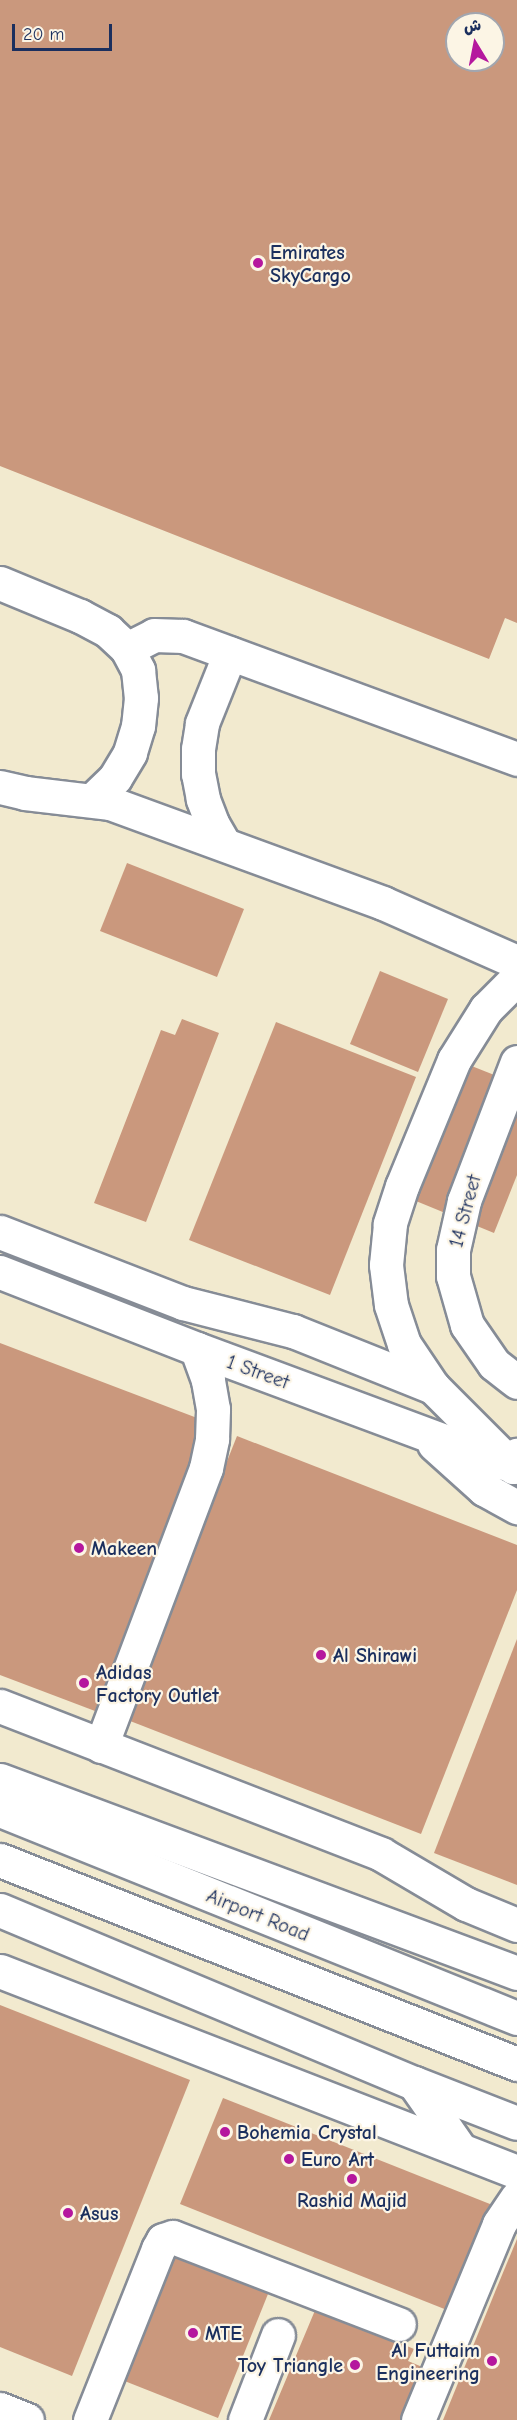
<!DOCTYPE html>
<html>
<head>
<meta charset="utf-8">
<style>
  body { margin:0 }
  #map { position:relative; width:517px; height:2420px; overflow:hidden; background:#f2eacf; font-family:"Comic Neue","Playpen Sans Arabic",sans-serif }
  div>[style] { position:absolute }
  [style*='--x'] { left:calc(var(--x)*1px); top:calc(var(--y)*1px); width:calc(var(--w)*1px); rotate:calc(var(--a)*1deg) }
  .building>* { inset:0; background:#ca987d }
  .roads { filter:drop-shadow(2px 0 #868c96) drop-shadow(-2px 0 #868c96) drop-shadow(0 2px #868c96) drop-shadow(0 -2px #868c96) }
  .minor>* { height:33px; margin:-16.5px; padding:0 16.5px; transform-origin:16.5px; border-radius:16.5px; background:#fff }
  .major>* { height:33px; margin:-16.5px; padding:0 16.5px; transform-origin:16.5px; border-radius:16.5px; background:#fff }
  .highway>* { height:33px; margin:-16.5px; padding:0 16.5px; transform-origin:16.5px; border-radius:16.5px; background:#fff }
  .dots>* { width:16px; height:16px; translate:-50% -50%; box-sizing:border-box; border:3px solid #fcf5e5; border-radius:50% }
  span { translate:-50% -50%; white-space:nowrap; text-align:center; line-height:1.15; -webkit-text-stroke:4.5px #fcf5e5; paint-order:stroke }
  .poi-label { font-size:20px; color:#1b2f5e; font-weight:700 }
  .left { translate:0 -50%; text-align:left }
  .right { translate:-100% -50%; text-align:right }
  .street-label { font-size:20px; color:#1b2f5e }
  .north { position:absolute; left:445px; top:12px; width:60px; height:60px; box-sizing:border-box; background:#fcf5e5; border:2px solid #a2a6af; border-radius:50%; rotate:350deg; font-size:16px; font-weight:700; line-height:24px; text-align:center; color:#1b2f5e }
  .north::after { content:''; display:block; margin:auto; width:21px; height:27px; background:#b5179e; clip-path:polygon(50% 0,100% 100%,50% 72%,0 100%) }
  .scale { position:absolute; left:12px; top:24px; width:100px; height:27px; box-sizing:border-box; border:3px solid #1b2f5e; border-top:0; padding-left:8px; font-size:18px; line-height:21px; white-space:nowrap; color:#1b2f5e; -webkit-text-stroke:4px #fcf5e5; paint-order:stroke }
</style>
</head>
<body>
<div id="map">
  <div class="building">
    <div style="clip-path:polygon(evenodd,0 0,517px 0,517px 623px,505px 618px,489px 659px,0 466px,0 0,457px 24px,493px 24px,493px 60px,457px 60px,457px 24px)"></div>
    <div style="clip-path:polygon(127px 863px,244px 909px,217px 977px,100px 931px)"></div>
    <div style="clip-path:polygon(380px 971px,448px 999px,418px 1072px,350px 1044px)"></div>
    <div style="clip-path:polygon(182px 1019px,219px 1033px,146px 1222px,94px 1203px,161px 1030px,175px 1035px)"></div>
    <div style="clip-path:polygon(276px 1022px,416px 1077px,330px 1295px,189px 1240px)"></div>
    <div style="clip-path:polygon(449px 1057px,517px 1084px,517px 1175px,494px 1233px,394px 1192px)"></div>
    <div style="clip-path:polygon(0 1343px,205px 1421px,95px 1711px,0 1675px)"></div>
    <div style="clip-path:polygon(237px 1436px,517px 1545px,517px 1590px,421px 1834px,125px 1719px)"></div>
    <div style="clip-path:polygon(517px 1639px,517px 1885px,434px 1853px)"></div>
    <div style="clip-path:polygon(0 2005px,190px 2080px,72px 2376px,0 2347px)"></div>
    <div style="clip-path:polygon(223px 2098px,500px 2208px,457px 2314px,180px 2204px)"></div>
    <div style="clip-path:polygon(517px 2239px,517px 2420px,443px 2420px,495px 2292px)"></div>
    <div style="clip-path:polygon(169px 2249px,270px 2289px,218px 2418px,117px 2378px)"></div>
    <div style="clip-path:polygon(316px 2308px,414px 2349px,408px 2361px,427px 2369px,406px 2420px,269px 2420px)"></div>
  </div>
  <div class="roads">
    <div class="minor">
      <div style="--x:0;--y:583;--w:87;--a:22.4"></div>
      <div style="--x:80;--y:616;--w:32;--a:28"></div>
      <div style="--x:108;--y:631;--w:26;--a:43"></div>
      <div style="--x:127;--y:649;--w:24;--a:62"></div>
      <div style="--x:138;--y:670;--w:28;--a:84"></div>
      <div style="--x:141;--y:698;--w:28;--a:96"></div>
      <div style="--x:138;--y:726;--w:28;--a:107"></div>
      <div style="--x:130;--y:753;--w:29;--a:121"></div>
      <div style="--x:115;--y:778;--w:30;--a:136"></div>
      <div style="--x:127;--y:649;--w:30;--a:-27"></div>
      <div style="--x:154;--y:635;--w:29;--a:2"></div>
      <div style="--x:183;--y:636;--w:356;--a:20.2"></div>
      <div style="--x:0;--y:787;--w:26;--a:13"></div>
      <div style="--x:25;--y:793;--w:86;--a:6.7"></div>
      <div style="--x:110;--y:803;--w:291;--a:20.1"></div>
      <div style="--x:383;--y:903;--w:146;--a:23.8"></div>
      <div style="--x:224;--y:844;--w:24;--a:-120"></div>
      <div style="--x:212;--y:823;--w:26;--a:-111"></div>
      <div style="--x:203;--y:799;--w:25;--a:-101"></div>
      <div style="--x:198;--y:774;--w:25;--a:-90"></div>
      <div style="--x:198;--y:749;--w:26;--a:-81"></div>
      <div style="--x:202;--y:723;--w:75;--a:-68.2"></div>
      <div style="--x:517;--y:978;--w:44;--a:135"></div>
      <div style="--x:486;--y:1009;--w:60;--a:122.1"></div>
      <div style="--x:454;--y:1060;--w:136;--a:112.4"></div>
      <div style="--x:402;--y:1186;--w:40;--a:108"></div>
      <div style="--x:390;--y:1224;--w:41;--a:95.6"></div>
      <div style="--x:386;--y:1265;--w:40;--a:82.9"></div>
      <div style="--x:391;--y:1305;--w:41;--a:71.6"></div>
      <div style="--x:404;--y:1344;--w:52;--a:56"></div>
      <div style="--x:433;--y:1387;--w:113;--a:45"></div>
      <div style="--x:513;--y:1467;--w:13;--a:-72"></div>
      <div style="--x:517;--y:1062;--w:149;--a:110.9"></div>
      <div style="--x:464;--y:1201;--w:50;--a:102.7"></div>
      <div style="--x:453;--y:1250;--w:26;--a:90"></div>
      <div style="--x:453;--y:1276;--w:51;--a:74.1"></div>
      <div style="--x:467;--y:1325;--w:47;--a:55.3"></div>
      <div style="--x:494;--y:1364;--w:29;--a:38"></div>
      <div style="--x:0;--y:1232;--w:196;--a:21.2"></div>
      <div style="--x:183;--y:1303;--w:114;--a:14.3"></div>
      <div style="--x:293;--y:1331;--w:151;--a:21.8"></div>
      <div style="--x:0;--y:1272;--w:212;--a:21.3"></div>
      <div style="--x:197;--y:1349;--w:327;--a:20.4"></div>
      <div style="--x:434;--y:1444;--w:67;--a:42"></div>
      <div style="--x:484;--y:1489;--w:38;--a:29"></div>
      <div style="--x:0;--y:1706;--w:409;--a:21.2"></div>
      <div style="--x:381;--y:1854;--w:99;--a:30.5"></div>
      <div style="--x:466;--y:1904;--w:55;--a:22.4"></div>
      <div style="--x:101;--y:1746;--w:297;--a:-69.3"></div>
      <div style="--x:206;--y:1468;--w:30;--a:-78"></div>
      <div style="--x:212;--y:1439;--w:30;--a:-88"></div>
      <div style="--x:213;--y:1409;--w:29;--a:-100"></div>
      <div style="--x:208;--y:1380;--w:33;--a:-110"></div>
      <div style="--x:0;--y:1971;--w:555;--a:21.25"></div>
      <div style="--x:0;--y:2409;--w:29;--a:22"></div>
      <div style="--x:90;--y:2420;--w:184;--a:-68.3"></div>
      <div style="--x:158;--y:2249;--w:10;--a:-61"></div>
      <div style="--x:163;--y:2240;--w:10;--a:-17"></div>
      <div style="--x:173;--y:2237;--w:242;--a:21.1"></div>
      <div style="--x:245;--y:2420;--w:91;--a:-68.8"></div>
      <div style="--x:418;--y:2420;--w:212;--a:-67.5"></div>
      <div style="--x:499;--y:2224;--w:32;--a:-56"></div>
    </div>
    <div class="major">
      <div style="--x:0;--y:1780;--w:552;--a:20.47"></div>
      <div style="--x:0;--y:1910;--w:449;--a:22.7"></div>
      <div style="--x:414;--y:2083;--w:110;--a:21.2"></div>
      <div style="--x:414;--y:2083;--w:80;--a:55.1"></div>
    </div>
    <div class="highway">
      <div style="--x:0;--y:1810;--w:557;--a:21.92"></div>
      <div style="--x:0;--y:1860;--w:556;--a:21.53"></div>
    </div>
  </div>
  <div class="dots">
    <div style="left:258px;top:263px;background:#b5179e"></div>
    <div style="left:79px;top:1548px;background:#b5179e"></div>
    <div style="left:321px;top:1655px;background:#b5179e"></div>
    <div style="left:84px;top:1683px;background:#b5179e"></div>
    <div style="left:225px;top:2132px;background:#b5179e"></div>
    <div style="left:289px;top:2159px;background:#b5179e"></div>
    <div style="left:352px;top:2179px;background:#b5179e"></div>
    <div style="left:68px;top:2213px;background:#b5179e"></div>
    <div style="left:193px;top:2333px;background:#b5179e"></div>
    <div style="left:492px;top:2361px;background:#b5179e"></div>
    <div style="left:355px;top:2365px;background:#b5179e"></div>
  </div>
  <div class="poi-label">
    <span class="left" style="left:270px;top:264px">Emirates<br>SkyCargo</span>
    <span class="left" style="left:91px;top:1548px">Makeen</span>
    <span class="left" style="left:333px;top:1655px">Al Shirawi</span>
    <span class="left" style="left:96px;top:1684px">Adidas<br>Factory Outlet</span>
    <span class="left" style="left:237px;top:2132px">Bohemia Crystal</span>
    <span class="left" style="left:301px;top:2159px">Euro Art</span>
    <span style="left:352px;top:2200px">Rashid Majid</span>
    <span class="left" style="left:80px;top:2213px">Asus</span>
    <span class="left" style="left:205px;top:2333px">MTE</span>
    <span class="right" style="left:480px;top:2362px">Al Futtaim<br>Engineering</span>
    <span class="right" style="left:343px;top:2365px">Toy Triangle</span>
  </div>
  <div class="street-label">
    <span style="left:465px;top:1211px;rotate:-75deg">14 Street</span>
    <span style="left:258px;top:1372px;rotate:20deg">1 Street</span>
    <span style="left:258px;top:1915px;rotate:22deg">Airport Road</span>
  </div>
  <div class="north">ش</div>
  <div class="scale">20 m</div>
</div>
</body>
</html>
